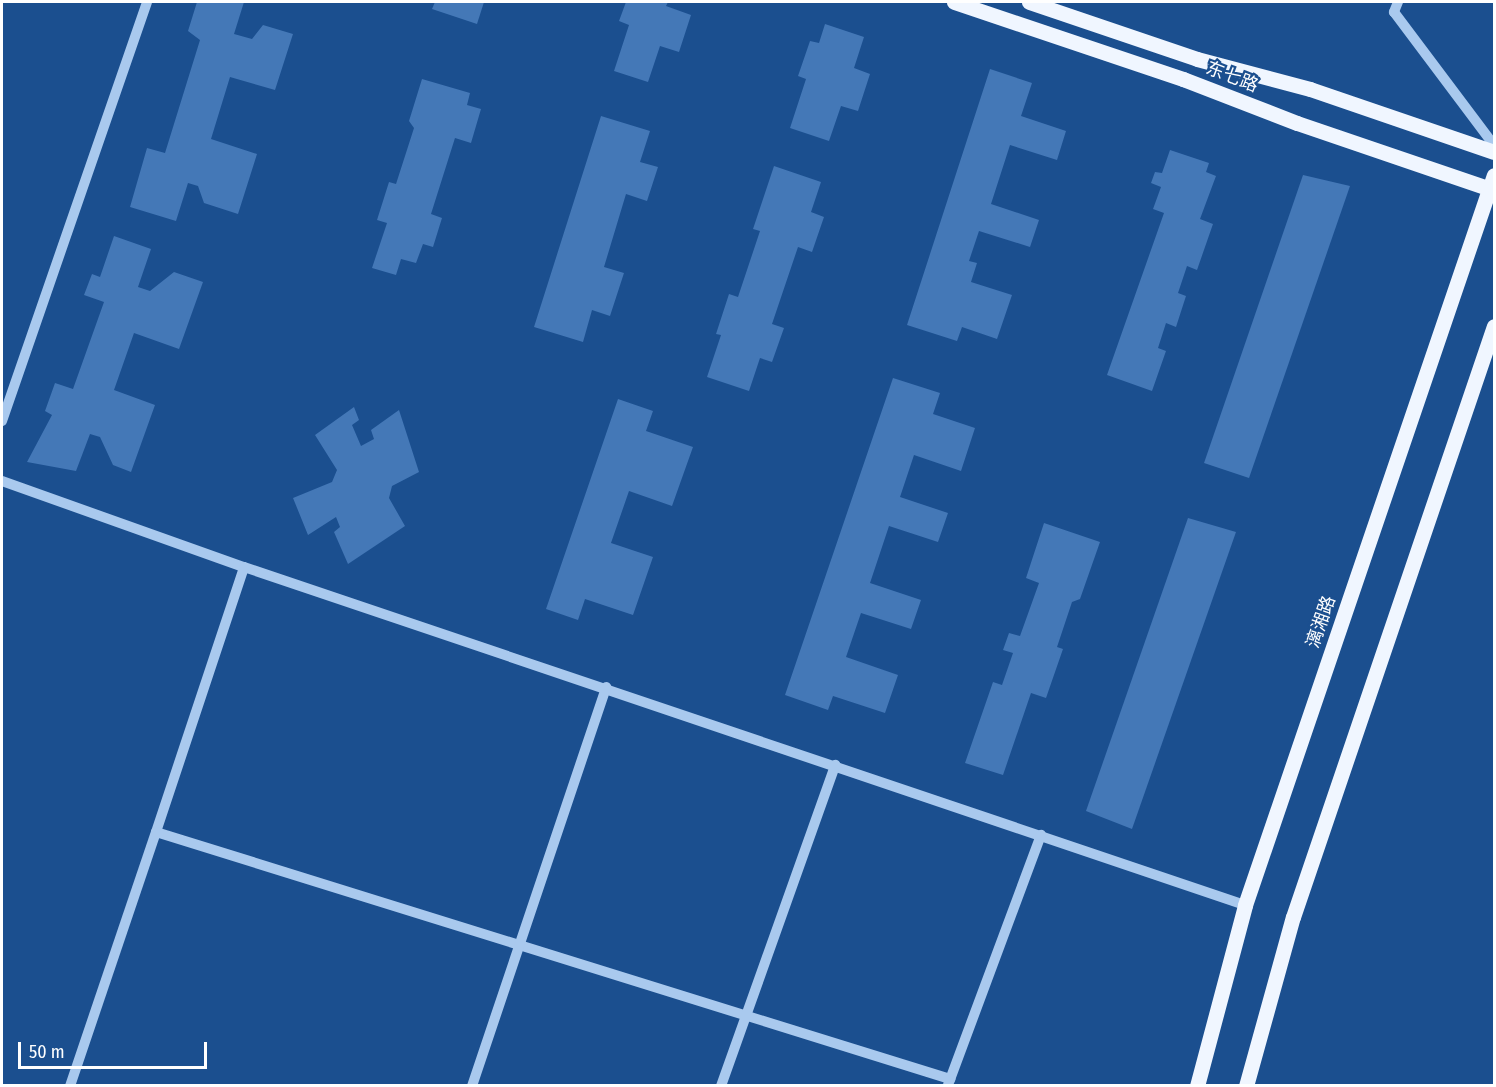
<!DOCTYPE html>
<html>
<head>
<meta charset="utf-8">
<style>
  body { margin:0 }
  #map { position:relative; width:1496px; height:1087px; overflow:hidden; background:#1b4f8f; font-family:"Fira Sans Condensed","Noto Sans SC",sans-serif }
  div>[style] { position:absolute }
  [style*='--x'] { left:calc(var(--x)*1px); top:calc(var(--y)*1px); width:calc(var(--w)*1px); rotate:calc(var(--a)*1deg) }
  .building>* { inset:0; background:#4478b7 }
  .minor>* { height:10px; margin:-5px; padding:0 5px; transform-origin:5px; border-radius:5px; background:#a9c9ee }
  .major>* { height:15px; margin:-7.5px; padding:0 7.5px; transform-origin:7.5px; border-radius:7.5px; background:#f0f6ff }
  span { translate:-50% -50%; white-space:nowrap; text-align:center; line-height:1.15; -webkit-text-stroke:4.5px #1b4f8f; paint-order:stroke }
  .street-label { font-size:18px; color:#fff }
  .frame { position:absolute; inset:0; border:3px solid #fff; pointer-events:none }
  .scale { position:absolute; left:18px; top:1042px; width:189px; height:27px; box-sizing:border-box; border:3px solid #fff; border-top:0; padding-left:8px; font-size:18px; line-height:21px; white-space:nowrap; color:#fff; -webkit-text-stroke:4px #1b4f8f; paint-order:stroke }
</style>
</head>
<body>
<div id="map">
  <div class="building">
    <div style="clip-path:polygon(197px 2px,244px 2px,234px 34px,252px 39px,263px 25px,293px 34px,275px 90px,230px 77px,211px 139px,257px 154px,238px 214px,204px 203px,198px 186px,188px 183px,176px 221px,130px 207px,147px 148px,165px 153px,200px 40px,188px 31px)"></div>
    <div style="clip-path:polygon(435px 2px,484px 2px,477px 24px,432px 9px)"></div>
    <div style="clip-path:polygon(626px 2px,668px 2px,666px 6px,691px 15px,679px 52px,660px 46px,648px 82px,614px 71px,629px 25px,619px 21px)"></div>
    <div style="clip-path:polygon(825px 24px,864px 37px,854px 68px,870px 74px,858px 111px,841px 106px,829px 141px,790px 128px,806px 79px,798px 76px,810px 41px,819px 43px)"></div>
    <div style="clip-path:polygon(990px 69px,1032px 83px,1021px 116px,1066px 131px,1057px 160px,1010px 145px,991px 204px,1039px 220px,1030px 247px,979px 231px,969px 261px,977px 263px,971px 282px,1012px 295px,997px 339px,962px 327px,957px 341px,907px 325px)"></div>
    <div style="clip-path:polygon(422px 79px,470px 93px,467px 105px,481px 109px,471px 143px,455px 138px,431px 214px,442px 218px,433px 247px,423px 244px,416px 263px,401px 259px,396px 275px,372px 268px,387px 223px,377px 220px,389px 182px,396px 184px,414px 128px,409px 121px)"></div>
    <div style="clip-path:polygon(601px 116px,650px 131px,640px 162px,658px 167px,647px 201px,626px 194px,604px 267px,624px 273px,610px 316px,592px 310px,583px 342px,534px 327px)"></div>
    <div style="clip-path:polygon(1170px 150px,1209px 163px,1206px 172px,1216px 176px,1200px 219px,1213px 224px,1197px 270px,1187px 266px,1178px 293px,1186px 296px,1176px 327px,1166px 323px,1158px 348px,1166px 351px,1152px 391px,1107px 375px,1164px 213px,1153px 209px,1161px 187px,1151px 183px,1155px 172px,1162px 173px)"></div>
    <div style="clip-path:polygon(774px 166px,821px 182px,811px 212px,824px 217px,812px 252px,798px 247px,772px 324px,784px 328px,772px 362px,760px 358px,749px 391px,707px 377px,721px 335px,716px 334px,729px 294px,738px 297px,760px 231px,753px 229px)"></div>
    <div style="clip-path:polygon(1303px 175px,1350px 186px,1249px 478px,1204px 463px)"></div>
    <div style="clip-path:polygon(114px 236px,151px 249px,138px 287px,150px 291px,174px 272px,203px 282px,179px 349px,134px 333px,114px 390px,155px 405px,131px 472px,113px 465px,100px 437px,90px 434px,76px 471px,27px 462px,52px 415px,45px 411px,55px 383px,73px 389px,104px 302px,84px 295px,92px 274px,100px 277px)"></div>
    <div style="clip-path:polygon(893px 378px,940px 393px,933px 414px,975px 428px,961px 471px,914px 455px,900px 497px,948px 513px,938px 542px,889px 526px,870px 583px,921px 600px,911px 629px,861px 613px,846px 657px,898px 675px,885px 713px,833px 696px,828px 710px,785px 695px)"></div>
    <div style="clip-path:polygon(618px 399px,653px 411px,646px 431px,693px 447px,672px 506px,629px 491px,611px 543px,653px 557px,633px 615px,585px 599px,578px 620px,546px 609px)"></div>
    <div style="clip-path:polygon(354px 407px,359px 420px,352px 425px,361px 446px,374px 439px,371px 430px,399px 410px,419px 472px,392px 486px,389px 498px,405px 526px,348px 564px,334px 532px,340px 527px,336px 517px,308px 535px,293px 498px,332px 482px,337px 470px,315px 435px)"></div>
    <div style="clip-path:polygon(1188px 518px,1236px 532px,1132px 829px,1086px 811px)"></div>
    <div style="clip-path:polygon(1044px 523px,1100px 542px,1080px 599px,1072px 602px,1057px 647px,1063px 649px,1046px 698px,1031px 693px,1003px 775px,965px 763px,993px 682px,1002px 685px,1013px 653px,1003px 650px,1009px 633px,1020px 636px,1039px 583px,1026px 578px)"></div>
  </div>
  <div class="minor">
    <div style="--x:1398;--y:2;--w:11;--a:112"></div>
    <div style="--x:1394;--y:12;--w:166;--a:53.1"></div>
    <div style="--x:2;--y:421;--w:443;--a:-70.9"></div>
    <div style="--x:2;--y:481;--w:257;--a:19.6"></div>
    <div style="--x:244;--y:567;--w:1057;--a:18.66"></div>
    <div style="--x:156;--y:832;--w:279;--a:-71.6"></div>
    <div style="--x:948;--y:1085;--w:267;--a:-69.6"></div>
    <div style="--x:70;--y:1086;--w:268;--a:-71.3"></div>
    <div style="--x:156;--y:832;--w:832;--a:17.28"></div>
    <div style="--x:472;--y:1086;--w:421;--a:-71.4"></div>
    <div style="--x:721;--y:1086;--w:341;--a:-70.4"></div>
  </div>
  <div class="major">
    <div style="--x:954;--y:2;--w:242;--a:18.6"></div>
    <div style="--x:1183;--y:79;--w:122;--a:21.1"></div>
    <div style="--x:1297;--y:123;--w:208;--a:18.8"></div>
    <div style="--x:1029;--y:2;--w:177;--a:18.7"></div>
    <div style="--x:1197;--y:59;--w:117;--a:14.9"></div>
    <div style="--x:1310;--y:89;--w:194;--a:18.9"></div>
    <div style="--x:1197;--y:1086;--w:187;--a:-75.1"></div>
    <div style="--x:1245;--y:905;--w:771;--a:-71.17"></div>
    <div style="--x:1246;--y:1086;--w:175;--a:-74.5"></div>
    <div style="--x:1293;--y:917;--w:624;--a:-71.22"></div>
  </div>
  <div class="street-label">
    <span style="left:1232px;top:77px;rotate:21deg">东七路</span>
    <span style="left:1321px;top:622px;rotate:-71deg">漓湘路</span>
  </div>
  <div class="frame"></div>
  <div class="scale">50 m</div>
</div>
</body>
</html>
